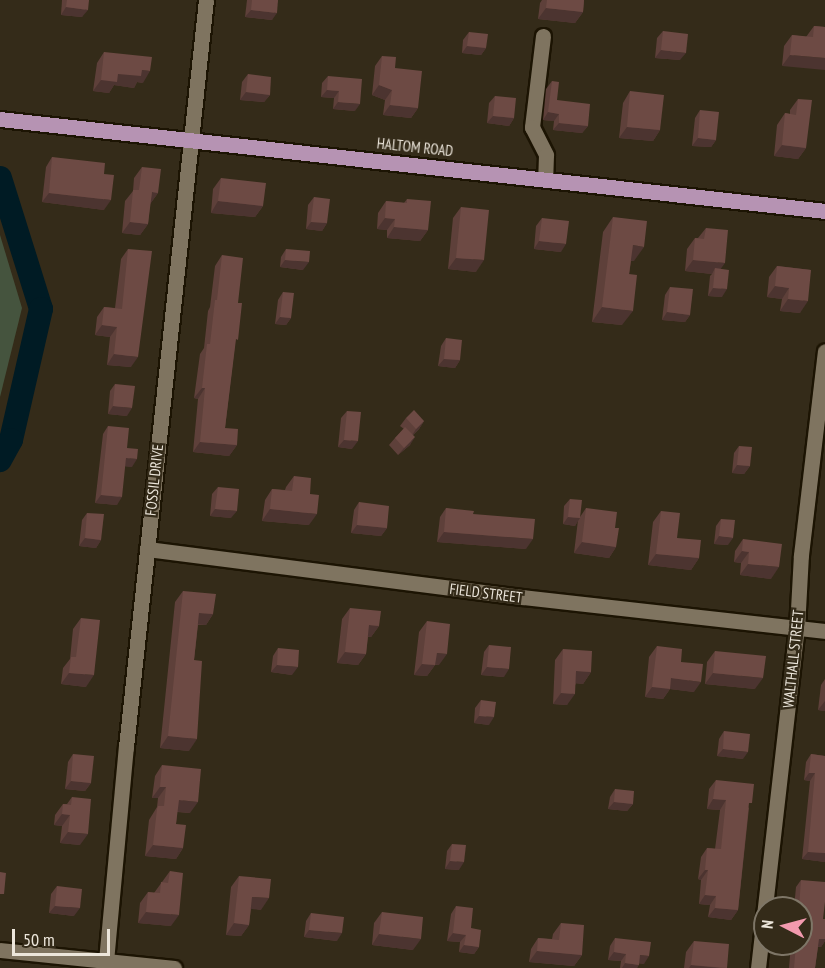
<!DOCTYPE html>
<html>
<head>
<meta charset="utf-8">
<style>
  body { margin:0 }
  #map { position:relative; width:825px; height:968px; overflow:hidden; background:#342b19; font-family:"PT Sans Narrow",sans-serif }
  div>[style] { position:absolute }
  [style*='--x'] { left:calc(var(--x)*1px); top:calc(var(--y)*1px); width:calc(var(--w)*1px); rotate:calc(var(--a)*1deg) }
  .green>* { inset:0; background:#45543e }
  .river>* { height:24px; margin:-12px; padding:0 12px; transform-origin:12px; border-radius:12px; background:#001b24 }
  .roads { filter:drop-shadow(2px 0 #1c1403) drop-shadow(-2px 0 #1c1403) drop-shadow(0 2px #1c1403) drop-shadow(0 -2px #1c1403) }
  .minor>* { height:15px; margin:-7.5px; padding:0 7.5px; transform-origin:7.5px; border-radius:7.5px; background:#7f7460 }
  .major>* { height:15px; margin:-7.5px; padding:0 7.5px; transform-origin:7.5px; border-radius:7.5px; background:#b693b3 }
  .wall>* { inset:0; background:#5e403a }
  .shaded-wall>* { inset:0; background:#4c3430 }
  .building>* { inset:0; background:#6d4a44 }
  span { translate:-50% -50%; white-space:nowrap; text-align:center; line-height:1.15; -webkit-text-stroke:4.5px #342b19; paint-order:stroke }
  .street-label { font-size:15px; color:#ece6db }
  .north { position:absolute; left:753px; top:896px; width:60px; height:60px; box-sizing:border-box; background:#342b19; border:2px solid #7e7667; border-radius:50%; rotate:276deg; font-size:16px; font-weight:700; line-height:24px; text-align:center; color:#ece6db }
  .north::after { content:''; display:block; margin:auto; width:21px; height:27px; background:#f29aae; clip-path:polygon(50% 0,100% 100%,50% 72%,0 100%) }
  .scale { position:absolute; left:12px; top:929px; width:98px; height:27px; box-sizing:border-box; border:3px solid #ece6db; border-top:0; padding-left:8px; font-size:18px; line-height:21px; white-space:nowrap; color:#ece6db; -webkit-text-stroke:4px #342b19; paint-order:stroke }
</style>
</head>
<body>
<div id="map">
  <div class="green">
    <div style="clip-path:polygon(0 235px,22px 308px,0 397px)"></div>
  </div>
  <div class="river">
    <div style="--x:0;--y:178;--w:137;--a:72.6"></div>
    <div style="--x:41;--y:309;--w:134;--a:102.9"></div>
    <div style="--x:11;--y:440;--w:23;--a:119"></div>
  </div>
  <div class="roads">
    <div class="minor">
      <div style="--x:543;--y:36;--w:92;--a:96.9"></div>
      <div style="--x:532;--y:127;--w:31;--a:63"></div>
      <div style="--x:546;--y:155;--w:24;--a:92"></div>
      <div style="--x:147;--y:549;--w:378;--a:7.3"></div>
      <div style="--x:522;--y:597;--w:305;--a:6.4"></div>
      <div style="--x:0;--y:950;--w:175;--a:5.9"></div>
      <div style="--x:106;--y:961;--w:215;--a:-84.7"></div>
      <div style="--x:126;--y:747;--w:751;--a:-83.89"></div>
      <div style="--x:758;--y:968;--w:342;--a:-83.5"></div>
      <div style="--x:797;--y:628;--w:73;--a:-86.9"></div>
      <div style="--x:801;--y:555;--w:205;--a:-83.3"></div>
    </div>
    <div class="major">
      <div style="--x:0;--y:119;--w:830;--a:6.36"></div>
    </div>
  </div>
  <div class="wall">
    <div style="clip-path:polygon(62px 0,89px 0,82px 17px,61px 15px)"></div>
    <div style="clip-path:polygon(247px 0,278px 0,272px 20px,245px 17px)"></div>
    <div style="clip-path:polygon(542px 0,584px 0,583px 12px,575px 23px,538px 19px,540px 3px)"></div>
    <div style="clip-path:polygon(814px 26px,825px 27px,782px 66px,784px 46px,792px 35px,806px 37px)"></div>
    <div style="clip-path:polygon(663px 31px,680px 60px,655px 58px,657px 38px)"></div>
    <div style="clip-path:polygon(469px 32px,486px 48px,481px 55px,462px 53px,463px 40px)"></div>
    <div style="clip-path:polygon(104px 52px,143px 83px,137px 82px,134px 88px,114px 85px,109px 93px,93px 91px,97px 63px)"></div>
    <div style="clip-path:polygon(382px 56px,395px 68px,418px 108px,411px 118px,383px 115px,385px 100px,372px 95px,375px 66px)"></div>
    <div style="clip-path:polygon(248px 74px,270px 95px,264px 102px,240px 100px,242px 82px)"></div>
    <div style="clip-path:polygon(328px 76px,355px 111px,333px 109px,334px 98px,321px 97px,322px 83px)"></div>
    <div style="clip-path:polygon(552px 81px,557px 100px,588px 126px,582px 133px,553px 130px,554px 121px,543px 120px,546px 89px)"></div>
    <div style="clip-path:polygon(630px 91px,660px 130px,653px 141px,619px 138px,623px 103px)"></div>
    <div style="clip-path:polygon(495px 96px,514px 118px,509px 126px,487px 123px,489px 103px)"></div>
    <div style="clip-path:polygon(798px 99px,806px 148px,798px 159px,774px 156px,777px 125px,785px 113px,790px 114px,790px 110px)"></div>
    <div style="clip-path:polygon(700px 110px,716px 140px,711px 147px,692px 146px,695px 118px)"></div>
    <div style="clip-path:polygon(52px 157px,104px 174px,104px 210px,42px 202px,46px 167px)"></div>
    <div style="clip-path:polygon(142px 167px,158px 193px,150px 204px,148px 224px,140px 235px,122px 233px,125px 201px,133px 191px,134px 178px)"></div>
    <div style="clip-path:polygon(221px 178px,263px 206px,255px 217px,211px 213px,213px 189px)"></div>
    <div style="clip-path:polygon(314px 197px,327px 223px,322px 231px,306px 229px,308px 205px)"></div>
    <div style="clip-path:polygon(407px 199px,428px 230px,420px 241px,387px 238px,387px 230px,377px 229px,378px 213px,386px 201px,404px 203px)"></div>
    <div style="clip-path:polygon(461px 207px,476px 272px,448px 269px,453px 218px)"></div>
    <div style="clip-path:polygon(613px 217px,634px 261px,631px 261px,622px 325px,592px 322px,603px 232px)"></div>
    <div style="clip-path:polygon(542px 218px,561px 252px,534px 249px,536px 226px)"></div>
    <div style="clip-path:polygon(706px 228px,720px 269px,722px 297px,708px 296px,710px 276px,712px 274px,685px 271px,687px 249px,695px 238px,698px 238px)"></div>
    <div style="clip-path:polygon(128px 249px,131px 367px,107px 365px,110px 337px,95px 335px,97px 317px,104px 307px,115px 308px,121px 259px)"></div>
    <div style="clip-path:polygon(286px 249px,303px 270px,280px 267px,281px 257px)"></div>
    <div style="clip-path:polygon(222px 255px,238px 303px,235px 344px,225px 428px,237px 445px,229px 456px,193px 452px,198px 399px,194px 398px,200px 354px,204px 348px,208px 311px,210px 307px,215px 266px)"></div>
    <div style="clip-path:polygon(777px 266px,811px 270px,800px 313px,780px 311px,782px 299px,767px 297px,769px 277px)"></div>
    <div style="clip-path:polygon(670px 287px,690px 315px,685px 322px,662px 320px,665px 295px)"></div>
    <div style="clip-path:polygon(283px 292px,291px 318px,286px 325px,275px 324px,278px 300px)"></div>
    <div style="clip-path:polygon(446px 338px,460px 360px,455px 368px,438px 366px,441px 346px)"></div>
    <div style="clip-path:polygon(115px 384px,127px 416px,108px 414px,110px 391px)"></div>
    <div style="clip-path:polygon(347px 411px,352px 449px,338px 447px,341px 418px)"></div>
    <div style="clip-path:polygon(406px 418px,424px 421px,419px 429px,413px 435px,410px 445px,398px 455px,389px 445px,395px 438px,404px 429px,400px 426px)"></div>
    <div style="clip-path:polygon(108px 426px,127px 448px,132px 467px,125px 466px,117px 505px,95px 503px,103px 434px)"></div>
    <div style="clip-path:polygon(739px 446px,750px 466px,744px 474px,732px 473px,734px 453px)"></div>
    <div style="clip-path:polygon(294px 476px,310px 494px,309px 525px,262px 521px,265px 500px,272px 489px,285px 490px,286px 487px)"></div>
    <div style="clip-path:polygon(218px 487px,231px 518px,210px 516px,212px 494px)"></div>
    <div style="clip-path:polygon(570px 499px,580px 517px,586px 508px,615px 528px,616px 547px,609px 558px,574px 553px,578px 520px,575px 526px,563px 524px,564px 506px)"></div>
    <div style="clip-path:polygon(359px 502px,387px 528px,381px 536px,351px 533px,354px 510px)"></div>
    <div style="clip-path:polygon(446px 508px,473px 514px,526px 549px,437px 542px,440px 517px)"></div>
    <div style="clip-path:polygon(661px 511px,677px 538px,699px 558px,691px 570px,648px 565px,653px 522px)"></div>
    <div style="clip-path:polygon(87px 513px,101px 540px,96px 548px,79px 546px,82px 520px)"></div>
    <div style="clip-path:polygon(721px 519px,728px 545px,714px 544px,716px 526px)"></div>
    <div style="clip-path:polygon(743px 539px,771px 579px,740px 575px,741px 563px,734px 562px,735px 551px)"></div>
    <div style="clip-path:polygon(183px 591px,213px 614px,206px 625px,198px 625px,194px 660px,189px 751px,160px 748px,175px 602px)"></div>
    <div style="clip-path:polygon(350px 608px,379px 626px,371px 637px,368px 637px,366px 654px,358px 665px,337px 663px,342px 619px)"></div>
    <div style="clip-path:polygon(81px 618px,86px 687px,61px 684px,63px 668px,70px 659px,73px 629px)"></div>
    <div style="clip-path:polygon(427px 621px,439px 665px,435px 665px,427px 676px,414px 675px,419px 632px)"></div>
    <div style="clip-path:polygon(489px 645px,504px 677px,481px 675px,484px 652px)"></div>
    <div style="clip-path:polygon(657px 646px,681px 662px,694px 692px,670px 689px,663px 699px,645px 697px,649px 657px)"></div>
    <div style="clip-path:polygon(278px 648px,292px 675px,271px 672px,273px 656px)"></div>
    <div style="clip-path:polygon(563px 649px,591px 672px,583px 684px,576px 683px,567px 705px,553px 704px,555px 660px)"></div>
    <div style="clip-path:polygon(715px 651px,755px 689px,705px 684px,707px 662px)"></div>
    <div style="clip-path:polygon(825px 679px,825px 711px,818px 710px,821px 685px)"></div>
    <div style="clip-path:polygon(481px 700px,489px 725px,474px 723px,475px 708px)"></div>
    <div style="clip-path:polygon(724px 731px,743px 759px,717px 756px,719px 739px)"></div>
    <div style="clip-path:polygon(73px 754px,91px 783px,85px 791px,65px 789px,68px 762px)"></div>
    <div style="clip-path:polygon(811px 754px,825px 756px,825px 862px,802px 859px,810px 781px,804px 780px,806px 762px)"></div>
    <div style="clip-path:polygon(162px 765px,190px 813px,177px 812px,176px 824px,183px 848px,176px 859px,145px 856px,149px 820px,157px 807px,158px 798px,152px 798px,155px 776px)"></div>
    <div style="clip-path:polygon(716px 780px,749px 808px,738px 910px,731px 920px,708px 917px,710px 905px,699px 904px,701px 880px,698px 879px,701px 857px,707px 848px,715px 849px,720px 810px,707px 809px,709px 789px)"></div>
    <div style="clip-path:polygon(615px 789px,633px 804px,627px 811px,608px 809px,610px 797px)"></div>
    <div style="clip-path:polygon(72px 797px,80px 845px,60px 843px,62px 826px,54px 825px,55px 815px,63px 804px,67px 804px)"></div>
    <div style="clip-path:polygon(452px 844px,459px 870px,445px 869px,447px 851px)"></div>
    <div style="clip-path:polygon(170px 871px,171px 926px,138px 923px,140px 903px,148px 892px,154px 893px)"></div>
    <div style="clip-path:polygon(239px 876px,261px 910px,251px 908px,249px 925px,241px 936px,226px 935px,231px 887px)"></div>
    <div style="clip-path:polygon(801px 880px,823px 919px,825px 919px,825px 941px,821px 947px,818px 947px,815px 968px,789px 968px,791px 944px,801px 944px,801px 908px,794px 908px,796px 887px)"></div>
    <div style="clip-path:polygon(57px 886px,74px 916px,49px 913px,51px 894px)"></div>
    <div style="clip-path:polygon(456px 906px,471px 928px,479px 947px,474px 954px,459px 952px,460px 942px,447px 941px,451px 914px)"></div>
    <div style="clip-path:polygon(382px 912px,413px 950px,372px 945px,374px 923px)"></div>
    <div style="clip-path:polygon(311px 913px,337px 941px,304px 937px,306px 921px)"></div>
    <div style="clip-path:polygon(561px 923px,582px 955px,574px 966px,529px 962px,531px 949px,538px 938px,552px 939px,553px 934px)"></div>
    <div style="clip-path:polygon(615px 938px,644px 964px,639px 963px,637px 968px,620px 968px,621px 961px,608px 960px,610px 946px)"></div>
    <div style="clip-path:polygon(694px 941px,727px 968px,684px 968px,686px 952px)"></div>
  </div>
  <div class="shaded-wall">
    <div style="clip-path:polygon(66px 7px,88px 10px,82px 17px,61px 15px)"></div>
    <div style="clip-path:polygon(546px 8px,583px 12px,575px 23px,538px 19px)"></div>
    <div style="clip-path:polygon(251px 10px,277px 13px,272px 20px,245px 17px)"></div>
    <div style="clip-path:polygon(467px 46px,486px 48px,481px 55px,462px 53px)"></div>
    <div style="clip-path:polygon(661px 50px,686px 53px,680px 60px,655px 58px)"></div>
    <div style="clip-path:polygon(790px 55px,825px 58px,825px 70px,782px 66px)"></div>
    <div style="clip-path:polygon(142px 70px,150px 71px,143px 83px,137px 82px,134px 88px,114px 85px,109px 93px,93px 91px,101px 80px,118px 74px)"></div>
    <div style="clip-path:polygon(379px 85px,392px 90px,385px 100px,372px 95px)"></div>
    <div style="clip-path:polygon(327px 90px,339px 91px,334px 98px,321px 97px)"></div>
    <div style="clip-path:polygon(246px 92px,270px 95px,264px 102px,240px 100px)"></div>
    <div style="clip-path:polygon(338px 102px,360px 104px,355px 111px,333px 109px)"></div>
    <div style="clip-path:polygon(390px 105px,418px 108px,411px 118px,383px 115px)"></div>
    <div style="clip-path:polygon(548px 112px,559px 114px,554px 121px,543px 120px)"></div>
    <div style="clip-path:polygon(493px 116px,514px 118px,509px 126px,487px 123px)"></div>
    <div style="clip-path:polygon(559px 123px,588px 126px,582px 133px,553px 130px)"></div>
    <div style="clip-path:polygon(627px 127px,660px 130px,653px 141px,619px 138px)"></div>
    <div style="clip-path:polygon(698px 138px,716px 140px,711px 147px,692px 146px)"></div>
    <div style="clip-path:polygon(782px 145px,806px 148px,798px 159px,774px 156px)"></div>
    <div style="clip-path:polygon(152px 192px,158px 193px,150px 204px)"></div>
    <div style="clip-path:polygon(49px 193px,111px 200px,104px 210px,42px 202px)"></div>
    <div style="clip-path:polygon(218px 201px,263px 206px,255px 217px,211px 213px)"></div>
    <div style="clip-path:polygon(385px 218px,395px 219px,387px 230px,377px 229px)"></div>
    <div style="clip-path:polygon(130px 222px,148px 224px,140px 235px,122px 233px)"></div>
    <div style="clip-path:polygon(311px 222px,327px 223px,322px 231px,306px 229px)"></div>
    <div style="clip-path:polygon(394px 227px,428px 230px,420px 241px,387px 238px)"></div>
    <div style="clip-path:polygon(539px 241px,566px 244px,561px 252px,534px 249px)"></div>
    <div style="clip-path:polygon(633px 245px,644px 247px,634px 261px,622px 260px)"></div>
    <div style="clip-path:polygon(456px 258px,484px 260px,476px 272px,448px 269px)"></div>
    <div style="clip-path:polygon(285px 260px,309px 262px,303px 270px,280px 267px)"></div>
    <div style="clip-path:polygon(693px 260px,725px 263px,717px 274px,715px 268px,712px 274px,685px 271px)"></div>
    <div style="clip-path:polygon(775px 286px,789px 288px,782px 299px,767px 297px)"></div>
    <div style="clip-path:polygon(713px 288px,727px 289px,722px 297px,708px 296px)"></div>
    <div style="clip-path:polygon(788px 299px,808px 301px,800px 313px,780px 311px)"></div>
    <div style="clip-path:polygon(602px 307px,633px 311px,622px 325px,592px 322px)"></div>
    <div style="clip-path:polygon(667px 312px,690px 315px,685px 322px,662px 320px)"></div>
    <div style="clip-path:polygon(280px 317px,291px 318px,286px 325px,275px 324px)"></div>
    <div style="clip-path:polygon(102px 325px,117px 327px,110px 337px,95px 335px)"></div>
    <div style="clip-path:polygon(114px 354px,138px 357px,131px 367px,107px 365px)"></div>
    <div style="clip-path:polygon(444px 359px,460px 360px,455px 368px,438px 366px)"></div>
    <div style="clip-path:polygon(202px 388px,205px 388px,198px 399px,194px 398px)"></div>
    <div style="clip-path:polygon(113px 406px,132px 408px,127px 416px,108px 414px)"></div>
    <div style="clip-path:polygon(424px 421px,419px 429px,411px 437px,416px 429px)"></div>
    <div style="clip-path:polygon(415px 437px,410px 445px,398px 455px,404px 448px)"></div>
    <div style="clip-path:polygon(344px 440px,358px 441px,352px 449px,338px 447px)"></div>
    <div style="clip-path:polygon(200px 442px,237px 445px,229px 456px,193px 452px)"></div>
    <div style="clip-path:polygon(126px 458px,137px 459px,132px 467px,121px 466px)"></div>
    <div style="clip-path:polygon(737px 465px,750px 466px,744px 474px,732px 473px)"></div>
    <div style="clip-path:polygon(101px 495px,122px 497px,117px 505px,95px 503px)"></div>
    <div style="clip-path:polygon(215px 509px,237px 511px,231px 518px,210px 516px)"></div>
    <div style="clip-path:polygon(270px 509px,317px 514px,309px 525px,262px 521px)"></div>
    <div style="clip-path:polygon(568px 517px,580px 518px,575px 526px,563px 524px)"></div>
    <div style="clip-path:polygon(357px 525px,387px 528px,381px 536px,351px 533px)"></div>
    <div style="clip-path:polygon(444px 532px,533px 539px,526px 549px,437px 542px)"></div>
    <div style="clip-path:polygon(719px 536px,733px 538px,728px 545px,714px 544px)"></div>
    <div style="clip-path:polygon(85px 538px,101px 540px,96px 548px,79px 546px)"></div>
    <div style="clip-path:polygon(582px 542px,616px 547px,609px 558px,574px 553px)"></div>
    <div style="clip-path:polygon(742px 551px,749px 552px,741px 563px,734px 562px)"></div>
    <div style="clip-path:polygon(656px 554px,699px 558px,691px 570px,648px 565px)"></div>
    <div style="clip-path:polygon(748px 564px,779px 567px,771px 579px,740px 575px)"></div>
    <div style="clip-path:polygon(199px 613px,213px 614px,206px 625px,191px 624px)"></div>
    <div style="clip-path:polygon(369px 625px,379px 626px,371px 637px,361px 636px)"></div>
    <div style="clip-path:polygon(345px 652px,366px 654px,358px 665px,337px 663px)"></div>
    <div style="clip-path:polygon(437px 653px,447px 654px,439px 665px,429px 664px)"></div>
    <div style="clip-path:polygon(422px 664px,435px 665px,427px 676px,414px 675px)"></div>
    <div style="clip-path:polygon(277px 665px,298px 667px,292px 675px,271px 672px)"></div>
    <div style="clip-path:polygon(487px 667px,509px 669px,504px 677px,481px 675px)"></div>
    <div style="clip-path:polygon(576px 671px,591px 672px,583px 684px,569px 683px)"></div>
    <div style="clip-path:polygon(69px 673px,94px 675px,86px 687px,61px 684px)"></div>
    <div style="clip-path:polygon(713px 673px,763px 678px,755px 689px,705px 684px)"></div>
    <div style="clip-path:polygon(671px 678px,701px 682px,694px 692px,670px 689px,663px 699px,645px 697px,652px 687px)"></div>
    <div style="clip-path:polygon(561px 693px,575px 694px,567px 705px,553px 704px)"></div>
    <div style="clip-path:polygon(825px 701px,825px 711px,818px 710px)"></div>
    <div style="clip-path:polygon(479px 716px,494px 717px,489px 725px,474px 723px)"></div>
    <div style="clip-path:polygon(168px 736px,197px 739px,189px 751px,160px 748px)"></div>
    <div style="clip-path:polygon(723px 749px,748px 752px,743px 759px,717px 756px)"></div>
    <div style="clip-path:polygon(809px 773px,815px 773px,810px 781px,804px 780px)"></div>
    <div style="clip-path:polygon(71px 781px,91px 783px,85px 791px,65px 789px)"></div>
    <div style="clip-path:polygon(160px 787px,166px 787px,158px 798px,152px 798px)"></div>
    <div style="clip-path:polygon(713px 799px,726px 800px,720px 810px,707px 809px)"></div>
    <div style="clip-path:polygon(179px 800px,198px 802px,190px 813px,171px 811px)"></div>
    <div style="clip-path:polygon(614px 802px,633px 804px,627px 811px,608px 809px)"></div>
    <div style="clip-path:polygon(62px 814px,70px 815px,62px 826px,54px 825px)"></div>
    <div style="clip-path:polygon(68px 832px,88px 834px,80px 845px,60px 843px)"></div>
    <div style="clip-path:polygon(153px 845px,183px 848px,176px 859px,145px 856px)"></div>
    <div style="clip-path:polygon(808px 852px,825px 853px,825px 862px,802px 859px)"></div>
    <div style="clip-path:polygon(450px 861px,464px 862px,459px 870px,445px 869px)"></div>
    <div style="clip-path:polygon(705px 870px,708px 870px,701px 880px,698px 879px)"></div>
    <div style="clip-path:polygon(705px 895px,716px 896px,710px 905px,699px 904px)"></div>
    <div style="clip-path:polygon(252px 897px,269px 898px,261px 910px,244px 908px)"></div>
    <div style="clip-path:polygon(55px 906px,80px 908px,74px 916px,49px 913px)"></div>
    <div style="clip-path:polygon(715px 908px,738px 910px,731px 920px,708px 917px)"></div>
    <div style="clip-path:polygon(146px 912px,179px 915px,171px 926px,138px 923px)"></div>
    <div style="clip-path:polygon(234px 923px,249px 925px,241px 936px,226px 935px)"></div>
    <div style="clip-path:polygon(309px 930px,342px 933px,337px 941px,304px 937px)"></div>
    <div style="clip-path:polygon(453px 933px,466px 935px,460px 942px,447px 941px)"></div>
    <div style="clip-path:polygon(379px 934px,421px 939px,413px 950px,372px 945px)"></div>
    <div style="clip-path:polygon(819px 939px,825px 939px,825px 941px,821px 947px,814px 946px)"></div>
    <div style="clip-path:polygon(464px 945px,479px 947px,474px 954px,459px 952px)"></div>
    <div style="clip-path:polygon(537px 951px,582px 955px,574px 966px,529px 962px)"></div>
    <div style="clip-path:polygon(614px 952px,626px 954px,621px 961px,608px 960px)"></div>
    <div style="clip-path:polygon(640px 955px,649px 956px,644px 964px,635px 963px)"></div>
    <div style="clip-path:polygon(625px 963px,639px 965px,637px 968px,622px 968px)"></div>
    <div style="clip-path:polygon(691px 965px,720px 968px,689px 968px)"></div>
  </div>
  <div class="building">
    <div style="clip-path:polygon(67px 0,89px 0,88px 10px,66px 7px)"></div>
    <div style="clip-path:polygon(252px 0,278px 0,277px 13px,251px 10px)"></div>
    <div style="clip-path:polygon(547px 0,584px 0,583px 12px,546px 8px)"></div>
    <div style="clip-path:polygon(814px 26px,825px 27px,825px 58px,790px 55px,792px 35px,813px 37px)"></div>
    <div style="clip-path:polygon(663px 31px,688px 34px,686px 53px,661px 50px)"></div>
    <div style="clip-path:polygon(469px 32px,488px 34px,486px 48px,467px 46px)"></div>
    <div style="clip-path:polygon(104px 52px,152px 57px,150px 71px,142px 70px,141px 76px,118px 74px,117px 82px,101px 80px)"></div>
    <div style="clip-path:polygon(382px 56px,396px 57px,395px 68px,422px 71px,418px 108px,390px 105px,392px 90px,379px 85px)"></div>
    <div style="clip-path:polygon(248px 74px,271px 77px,270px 95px,246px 92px)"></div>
    <div style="clip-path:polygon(328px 76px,362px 79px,360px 104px,338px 102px,339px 91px,327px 90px)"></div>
    <div style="clip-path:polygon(552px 81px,559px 82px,557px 100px,590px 104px,588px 126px,559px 123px,559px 114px,548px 112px)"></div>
    <div style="clip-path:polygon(630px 91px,664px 95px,660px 130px,627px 127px)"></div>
    <div style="clip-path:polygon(495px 96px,516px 98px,514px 118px,493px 116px)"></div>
    <div style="clip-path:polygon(798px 99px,812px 100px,806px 148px,782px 145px,785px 113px,796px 115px)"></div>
    <div style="clip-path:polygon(700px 110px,719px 112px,716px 140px,698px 138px)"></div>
    <div style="clip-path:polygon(52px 157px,105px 163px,104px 174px,114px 175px,111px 200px,49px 193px)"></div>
    <div style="clip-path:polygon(142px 167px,161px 169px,158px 193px,152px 192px,148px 224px,130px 222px,133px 190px,139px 190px)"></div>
    <div style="clip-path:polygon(221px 178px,266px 183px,263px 206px,218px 201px)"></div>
    <div style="clip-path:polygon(314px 197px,330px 199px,327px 223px,311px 222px)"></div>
    <div style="clip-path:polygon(407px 199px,431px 201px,428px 230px,394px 227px,395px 219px,385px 218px,386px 201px,407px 203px)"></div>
    <div style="clip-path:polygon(461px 207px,489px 210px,484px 260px,456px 258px)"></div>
    <div style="clip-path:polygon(613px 217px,647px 221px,644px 247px,633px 245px,629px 274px,637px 275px,633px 311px,602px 307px)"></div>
    <div style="clip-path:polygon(542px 218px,569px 221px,566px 244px,539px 241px)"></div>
    <div style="clip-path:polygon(706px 228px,728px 230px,725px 263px,693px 260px,695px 238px,704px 239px)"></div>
    <div style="clip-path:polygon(128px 249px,152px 251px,138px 357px,114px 354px,117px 327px,102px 325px,104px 307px,122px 309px)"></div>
    <div style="clip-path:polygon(286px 249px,310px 251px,309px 262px,285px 260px)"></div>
    <div style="clip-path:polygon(222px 255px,243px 258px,238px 303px,242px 303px,238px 340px,236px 339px,225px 428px,238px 429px,237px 445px,200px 442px,205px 388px,202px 388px,207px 344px,210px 344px,215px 300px,217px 300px)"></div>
    <div style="clip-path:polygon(777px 266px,811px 270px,808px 301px,788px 299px,789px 288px,775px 286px)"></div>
    <div style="clip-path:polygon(715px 268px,729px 270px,727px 289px,713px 288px)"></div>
    <div style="clip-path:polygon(670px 287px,693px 289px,690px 315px,667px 312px)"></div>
    <div style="clip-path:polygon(283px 292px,294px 293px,291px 318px,280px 317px)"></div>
    <div style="clip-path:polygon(446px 338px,462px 340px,460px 360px,444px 359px)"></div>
    <div style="clip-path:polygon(115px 384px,135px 386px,132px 408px,113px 406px)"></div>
    <div style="clip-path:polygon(414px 410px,424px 421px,416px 429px,406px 418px)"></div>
    <div style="clip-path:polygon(347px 411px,361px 412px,358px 441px,344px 440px)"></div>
    <div style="clip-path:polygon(108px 426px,129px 428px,127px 448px,138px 449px,137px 459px,126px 458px,122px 497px,101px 495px)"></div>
    <div style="clip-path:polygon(405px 427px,415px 437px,404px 448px,395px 438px)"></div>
    <div style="clip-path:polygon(739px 446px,752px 447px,750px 466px,737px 465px)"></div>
    <div style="clip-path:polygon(294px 476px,311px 478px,310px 494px,319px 495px,317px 514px,270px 509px,272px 489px,292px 491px)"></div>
    <div style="clip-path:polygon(218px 487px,239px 489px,237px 511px,215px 509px)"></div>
    <div style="clip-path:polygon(570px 499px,582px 500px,580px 518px,568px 517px)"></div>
    <div style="clip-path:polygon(359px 502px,389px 506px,387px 528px,357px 525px)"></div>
    <div style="clip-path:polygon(446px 508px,474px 511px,473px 514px,535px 519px,533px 539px,444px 532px)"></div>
    <div style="clip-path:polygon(586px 508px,617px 512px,615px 528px,619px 528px,616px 547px,582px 542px)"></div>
    <div style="clip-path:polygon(661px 511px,680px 513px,677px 538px,701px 540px,699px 558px,656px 554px)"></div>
    <div style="clip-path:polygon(87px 513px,104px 514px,101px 540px,85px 538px)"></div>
    <div style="clip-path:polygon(721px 519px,735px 520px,733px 538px,719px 536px)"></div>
    <div style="clip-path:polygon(743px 539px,782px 544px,779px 567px,748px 564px,749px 552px,742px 551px)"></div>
    <div style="clip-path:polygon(183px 591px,216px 594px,213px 614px,199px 613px,194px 660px,202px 661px,197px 739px,168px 736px)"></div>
    <div style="clip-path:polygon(350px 608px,381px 611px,379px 626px,369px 625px,366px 654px,345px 652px)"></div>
    <div style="clip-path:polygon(81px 618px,100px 620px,94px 675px,69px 673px,71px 657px,76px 657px)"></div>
    <div style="clip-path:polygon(427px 621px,450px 624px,447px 654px,437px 653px,435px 665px,422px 664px)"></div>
    <div style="clip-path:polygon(489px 645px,511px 647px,509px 669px,487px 667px)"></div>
    <div style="clip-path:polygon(657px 646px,682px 649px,681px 662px,703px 664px,701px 682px,671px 678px,670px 689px,652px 687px)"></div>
    <div style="clip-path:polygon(278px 648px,299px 650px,298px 667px,277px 665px)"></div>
    <div style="clip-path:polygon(563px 649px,592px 651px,591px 672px,576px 671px,575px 694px,561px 693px)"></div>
    <div style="clip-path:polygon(715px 651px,766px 656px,763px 678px,713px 673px)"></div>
    <div style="clip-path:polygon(481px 700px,496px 702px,494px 717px,479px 716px)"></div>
    <div style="clip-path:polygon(724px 731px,750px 734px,748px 752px,723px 749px)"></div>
    <div style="clip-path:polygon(73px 754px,94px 756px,91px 783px,71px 781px)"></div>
    <div style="clip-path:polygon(811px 754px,825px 756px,825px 853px,808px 852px,815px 773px,809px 773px)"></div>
    <div style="clip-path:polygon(162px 765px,201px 769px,198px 802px,179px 800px,176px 824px,186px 825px,183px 848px,153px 845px,157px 809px,158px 806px,164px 806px,166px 787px,160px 787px)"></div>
    <div style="clip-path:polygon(716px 780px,754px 784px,752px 803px,749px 803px,738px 910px,715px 908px,716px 896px,705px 895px,708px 870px,705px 870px,707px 848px,721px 849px,726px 800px,713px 799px)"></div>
    <div style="clip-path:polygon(615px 789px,634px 791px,633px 804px,614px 802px)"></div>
    <div style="clip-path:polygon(72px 797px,91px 799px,88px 834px,68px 832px,70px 815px,62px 814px,63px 804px,71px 805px)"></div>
    <div style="clip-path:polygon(452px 844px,466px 845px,464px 862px,450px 861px)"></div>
    <div style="clip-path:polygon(170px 871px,183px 873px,179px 915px,146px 912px,148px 892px,160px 893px,161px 882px,168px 883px)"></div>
    <div style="clip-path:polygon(0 872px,6px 873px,4px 894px,0 894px)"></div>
    <div style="clip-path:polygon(239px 876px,271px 879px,269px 898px,252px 897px,249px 925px,234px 923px)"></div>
    <div style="clip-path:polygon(801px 880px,825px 882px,825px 902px,823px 919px,825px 919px,825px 939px,819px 939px,815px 968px,794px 968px,796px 944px,801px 944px,801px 908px,799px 908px)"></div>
    <div style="clip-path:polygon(57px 886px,82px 889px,80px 908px,55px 906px)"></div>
    <div style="clip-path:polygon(456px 906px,473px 908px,471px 928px,481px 930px,479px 947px,464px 945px,466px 935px,453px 933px)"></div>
    <div style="clip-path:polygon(382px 912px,423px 917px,421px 939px,379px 934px)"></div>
    <div style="clip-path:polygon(311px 913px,344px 917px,342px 933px,309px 930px)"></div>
    <div style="clip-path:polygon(561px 923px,584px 925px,582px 955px,537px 951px,538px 938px,559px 940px)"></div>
    <div style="clip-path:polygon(615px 938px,651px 942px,649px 956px,640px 955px,639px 965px,625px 963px,626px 954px,614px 952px)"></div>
    <div style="clip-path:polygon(694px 941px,729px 944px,727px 968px,691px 965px)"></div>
  </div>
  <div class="street-label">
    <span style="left:415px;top:147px;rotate:6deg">HALTOM ROAD</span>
    <span style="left:154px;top:480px;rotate:-84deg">FOSSIL DRIVE</span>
    <span style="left:486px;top:593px;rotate:7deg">FIELD STREET</span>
    <span style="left:793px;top:659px;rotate:-84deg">WALTHALL STREET</span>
  </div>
  <div class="north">N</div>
  <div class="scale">50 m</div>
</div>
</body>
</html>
